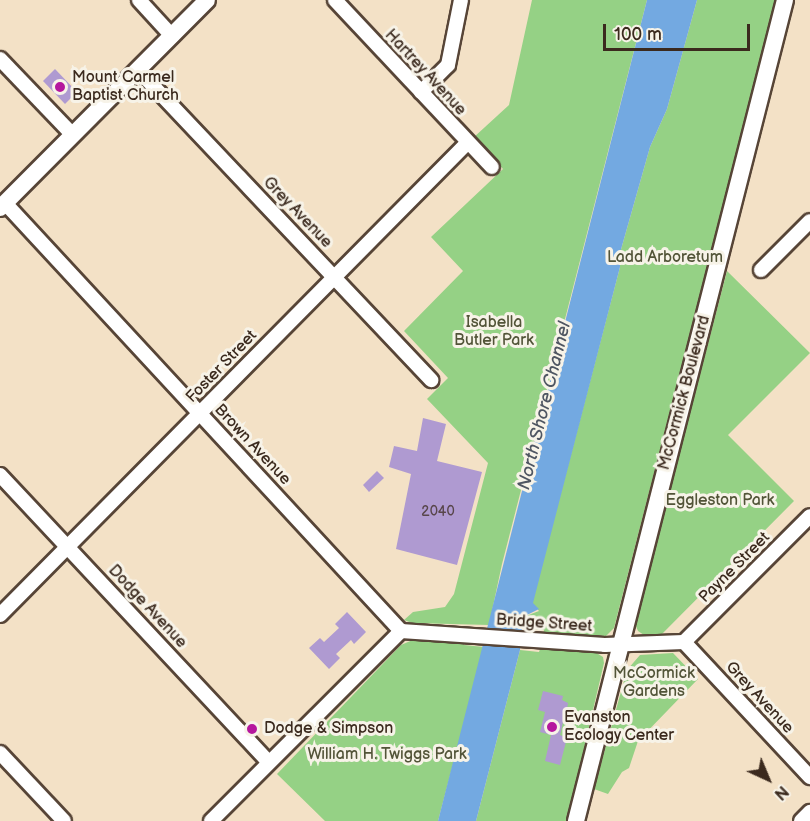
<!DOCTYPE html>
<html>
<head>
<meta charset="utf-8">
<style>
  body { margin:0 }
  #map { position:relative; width:810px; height:821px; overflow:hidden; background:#f3e1c6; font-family:"Balsamiq Sans",sans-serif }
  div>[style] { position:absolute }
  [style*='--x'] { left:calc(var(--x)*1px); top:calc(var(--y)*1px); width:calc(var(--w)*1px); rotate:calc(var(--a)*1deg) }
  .green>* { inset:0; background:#95d185 }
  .water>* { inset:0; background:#73a9e1 }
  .building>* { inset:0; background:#af9ad1 }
  .roads { filter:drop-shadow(2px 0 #574537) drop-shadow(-2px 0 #574537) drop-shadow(0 2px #574537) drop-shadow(0 -2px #574537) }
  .minor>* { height:14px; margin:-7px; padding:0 7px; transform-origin:7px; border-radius:7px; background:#fff }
  .major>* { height:16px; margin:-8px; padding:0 8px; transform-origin:8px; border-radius:8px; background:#fff }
  .dots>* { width:16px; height:16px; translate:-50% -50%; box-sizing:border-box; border:3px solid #f7f3e8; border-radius:50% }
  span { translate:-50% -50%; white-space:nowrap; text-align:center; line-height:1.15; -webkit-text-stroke:6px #f7f3e8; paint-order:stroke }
  .number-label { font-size:14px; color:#58464b }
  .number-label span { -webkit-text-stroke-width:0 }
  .street-label { font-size:16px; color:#3b2a1e }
  .poi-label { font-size:16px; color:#3b2a1e }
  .left { translate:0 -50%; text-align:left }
  .park-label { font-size:16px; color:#525438 }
  .water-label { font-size:18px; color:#4f5662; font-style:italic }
  .north { position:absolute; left:738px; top:749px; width:60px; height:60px; -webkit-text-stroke:4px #f7f3e8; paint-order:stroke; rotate:136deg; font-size:16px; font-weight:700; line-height:24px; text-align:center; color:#3b2a1e }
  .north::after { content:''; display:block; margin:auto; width:21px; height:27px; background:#3b2a1e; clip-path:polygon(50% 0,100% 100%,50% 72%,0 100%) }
  .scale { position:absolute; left:603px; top:24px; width:147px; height:27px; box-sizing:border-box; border:3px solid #3b2a1e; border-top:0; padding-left:8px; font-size:18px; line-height:21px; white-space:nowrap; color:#3b2a1e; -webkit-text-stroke:4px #f7f3e8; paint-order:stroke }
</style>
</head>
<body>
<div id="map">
  <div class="green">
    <div style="clip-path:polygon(532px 0,647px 0,502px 564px,489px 625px,412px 623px,404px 620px,413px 612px,445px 607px,454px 594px,488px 463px,427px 399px,448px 378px,404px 331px,463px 271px,431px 237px,503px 169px,473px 138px,509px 105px)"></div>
    <div style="clip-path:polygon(697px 0,776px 0,614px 628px,606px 636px,543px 634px,544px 630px,521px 628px,523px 617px,539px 611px,532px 603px,620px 267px,620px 253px,650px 147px,667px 109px)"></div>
    <div style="clip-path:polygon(727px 271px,810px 353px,728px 435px,794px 501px,660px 636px,644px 635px,638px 631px,635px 624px)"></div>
    <div style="clip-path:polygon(415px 639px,464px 641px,464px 645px,484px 647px,438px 821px,325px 821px,277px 774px,401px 645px)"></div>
    <div style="clip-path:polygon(540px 649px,595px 652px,603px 657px,604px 663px,567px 821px,476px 821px,520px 650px,539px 652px)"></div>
    <div style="clip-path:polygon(673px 653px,698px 679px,638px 741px,629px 768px,622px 772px,608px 794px,594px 789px,627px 670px,640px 655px)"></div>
  </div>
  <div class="water">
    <div style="clip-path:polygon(647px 0,697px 0,667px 109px,650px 147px,620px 253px,620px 267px,533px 603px,539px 609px,523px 617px,520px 650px,476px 821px,438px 821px)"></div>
  </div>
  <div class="building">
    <div style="clip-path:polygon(55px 69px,77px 92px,65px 104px,43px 81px)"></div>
    <div style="clip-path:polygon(423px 418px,446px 424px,437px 461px,482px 472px,457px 565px,396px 549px,411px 474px,389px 467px,394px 446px,417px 451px)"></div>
    <div style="clip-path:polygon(377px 471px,384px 478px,369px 492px,363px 485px)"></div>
    <div style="clip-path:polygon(347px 612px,366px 632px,354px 644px,351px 640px,336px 654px,340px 658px,329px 669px,309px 648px,320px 638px,324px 642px,339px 628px,335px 624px)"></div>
    <div style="clip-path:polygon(543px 691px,563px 696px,562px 700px,568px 703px,567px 709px,572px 710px,570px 718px,563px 722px,560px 735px,567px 738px,560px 765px,545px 761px,551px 735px,540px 732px,545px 712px,538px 710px)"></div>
  </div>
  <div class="roads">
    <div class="minor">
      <div style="--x:139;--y:0;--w:49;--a:47.5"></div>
      <div style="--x:335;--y:0;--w:229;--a:46.8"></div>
      <div style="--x:0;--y:59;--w:105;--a:46.2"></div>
      <div style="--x:138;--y:70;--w:427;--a:46.6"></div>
      <div style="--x:421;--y:92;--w:38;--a:-45"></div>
      <div style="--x:448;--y:65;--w:66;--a:-78.7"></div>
      <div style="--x:5;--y:203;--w:583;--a:47.22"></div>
      <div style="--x:761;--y:270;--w:69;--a:-45"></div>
      <div style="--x:0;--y:475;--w:393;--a:46.9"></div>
      <div style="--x:0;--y:615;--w:665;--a:-45.3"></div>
      <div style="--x:401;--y:631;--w:204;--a:3.9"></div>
      <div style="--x:605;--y:645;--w:79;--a:-2.2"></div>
      <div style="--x:684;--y:642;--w:185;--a:47"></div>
      <div style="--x:684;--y:642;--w:178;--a:-45"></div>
      <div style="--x:0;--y:753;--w:93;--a:46.7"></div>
      <div style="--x:211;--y:821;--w:269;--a:-45"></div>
      <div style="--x:801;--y:821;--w:13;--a:-45"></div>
    </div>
    <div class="major">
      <div style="--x:0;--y:208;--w:293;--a:-45.1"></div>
      <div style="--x:576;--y:821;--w:847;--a:-75.72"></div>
    </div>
  </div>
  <div class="dots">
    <div style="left:60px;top:87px;background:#b5179e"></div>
    <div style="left:552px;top:727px;background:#b5179e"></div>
    <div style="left:252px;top:729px;background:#b5179e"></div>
  </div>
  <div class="number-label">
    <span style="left:438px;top:512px">2040</span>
  </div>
  <div class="street-label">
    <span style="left:425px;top:73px;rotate:47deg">Hartrey Avenue</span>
    <span style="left:297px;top:213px;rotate:46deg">Grey Avenue</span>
    <span style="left:222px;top:367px;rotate:-46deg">Foster Street</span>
    <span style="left:685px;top:393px;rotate:-75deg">McCormick Boulevard</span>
    <span style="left:252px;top:445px;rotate:47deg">Brown Avenue</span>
    <span style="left:735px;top:568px;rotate:-45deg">Payne Street</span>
    <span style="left:147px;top:607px;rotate:47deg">Dodge Avenue</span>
    <span style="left:544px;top:624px;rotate:4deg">Bridge Street</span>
    <span style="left:759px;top:698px;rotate:47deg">Grey Avenue</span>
  </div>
  <div class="poi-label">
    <span class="left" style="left:72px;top:87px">Mount Carmel<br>Baptist Church</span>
    <span class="left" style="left:564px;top:727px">Evanston<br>Ecology Center</span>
    <span class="left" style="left:264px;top:729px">Dodge &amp; Simpson</span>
  </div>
  <div class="park-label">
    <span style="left:665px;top:258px">Ladd Arboretum</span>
    <span style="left:494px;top:332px">Isabella<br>Butler Park</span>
    <span style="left:720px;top:501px">Eggleston Park</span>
    <span style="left:654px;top:683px">McCormick<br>Gardens</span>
    <span style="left:387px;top:755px">William H. Twiggs Park</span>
  </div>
  <div class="water-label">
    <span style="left:545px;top:406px;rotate:-76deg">North Shore Channel</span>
  </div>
  <div class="north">N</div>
  <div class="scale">100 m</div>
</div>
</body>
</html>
